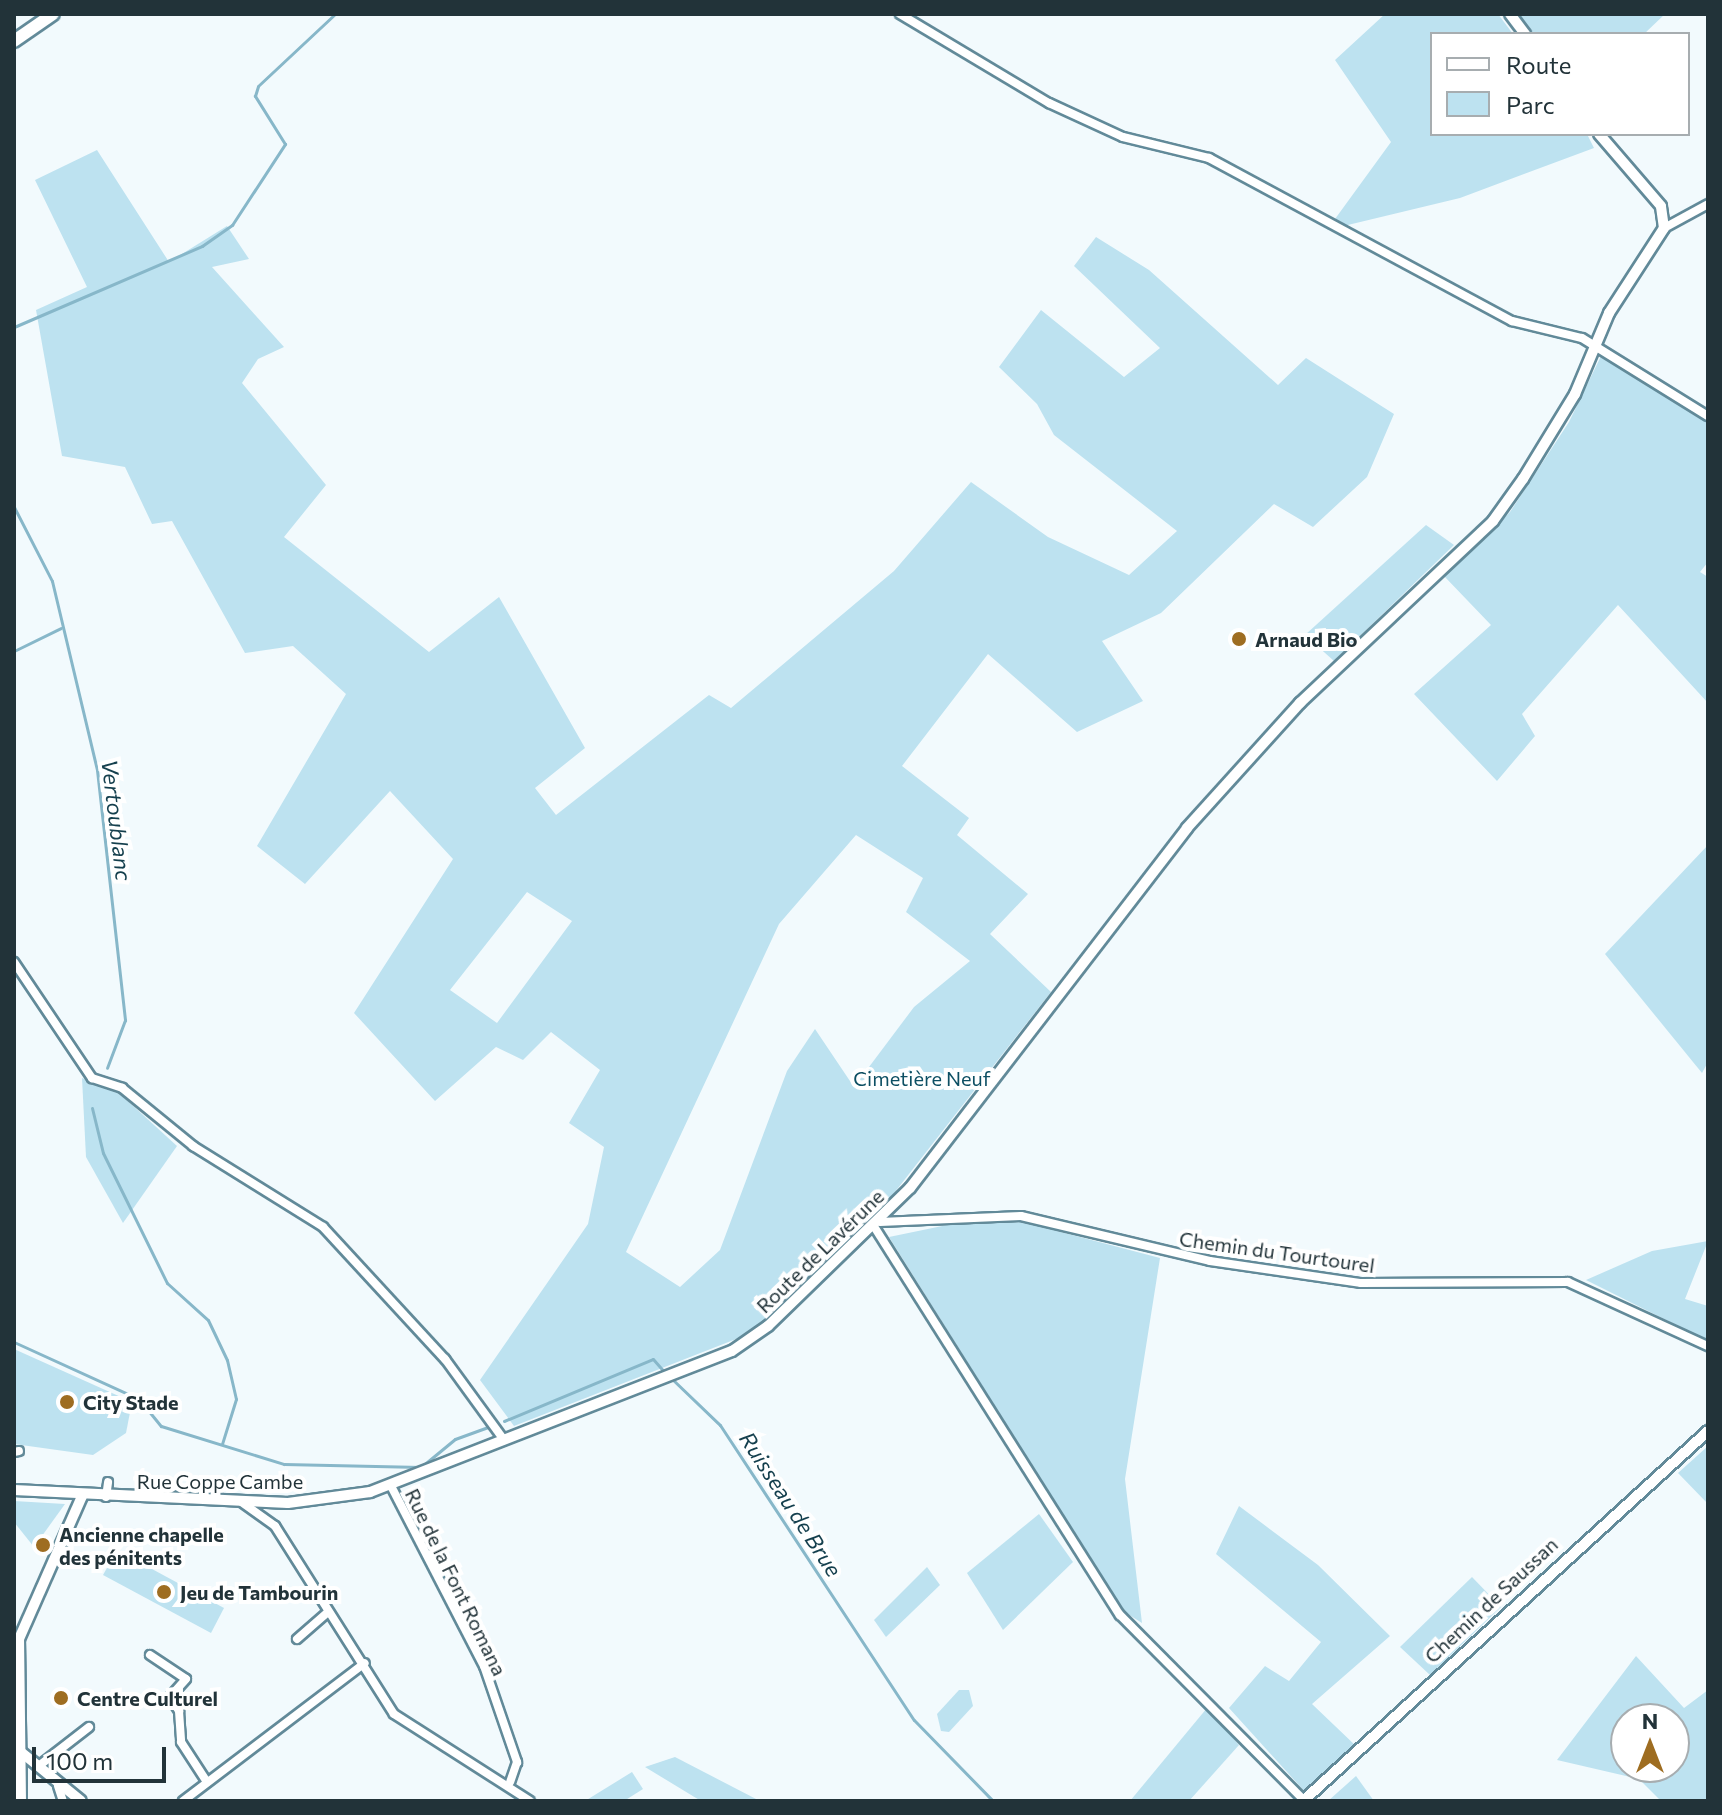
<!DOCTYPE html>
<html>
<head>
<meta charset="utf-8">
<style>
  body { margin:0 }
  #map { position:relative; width:1722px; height:1815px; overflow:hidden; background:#f2fafd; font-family:Commissioner,sans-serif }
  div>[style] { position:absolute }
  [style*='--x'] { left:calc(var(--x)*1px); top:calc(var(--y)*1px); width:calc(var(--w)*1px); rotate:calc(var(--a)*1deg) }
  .green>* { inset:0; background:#bde2f0 }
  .stream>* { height:3px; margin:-1.5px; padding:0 1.5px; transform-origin:1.5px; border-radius:1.5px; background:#87b7c9 }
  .roads { filter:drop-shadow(2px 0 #628a99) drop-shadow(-2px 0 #628a99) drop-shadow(0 2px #628a99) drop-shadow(0 -2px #628a99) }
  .minor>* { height:8px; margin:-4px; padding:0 4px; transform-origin:4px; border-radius:4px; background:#fff }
  .tertiary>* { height:10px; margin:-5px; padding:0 5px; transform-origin:5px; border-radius:5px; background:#fff }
  .secondary>* { height:12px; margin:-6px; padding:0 6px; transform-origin:6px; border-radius:6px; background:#fff }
  .dots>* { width:22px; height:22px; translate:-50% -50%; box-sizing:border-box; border:4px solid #fff; border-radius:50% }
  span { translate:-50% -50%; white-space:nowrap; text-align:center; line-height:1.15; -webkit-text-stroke:8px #fff; paint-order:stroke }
  .poi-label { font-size:20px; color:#223339; font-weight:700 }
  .left { translate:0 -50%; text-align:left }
  .park-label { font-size:20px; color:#0d4f63 }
  .street-label { font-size:20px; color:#223339 }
  .water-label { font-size:22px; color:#143f4d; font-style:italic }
  .frame { position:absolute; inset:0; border:16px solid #223339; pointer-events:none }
  .legend { position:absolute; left:1430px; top:32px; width:260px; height:104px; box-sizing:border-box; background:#fff; border:2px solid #a7adb0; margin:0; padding:10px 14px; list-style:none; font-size:24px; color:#223339 }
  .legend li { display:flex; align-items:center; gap:16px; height:40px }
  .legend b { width:40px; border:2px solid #a7adb0 }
  .north { position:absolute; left:1610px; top:1703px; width:80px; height:80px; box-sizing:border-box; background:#fff; border:2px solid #a7adb0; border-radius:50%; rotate:0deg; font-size:22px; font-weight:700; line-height:32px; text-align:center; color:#223339 }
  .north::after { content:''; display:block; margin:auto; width:28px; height:36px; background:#9e6d21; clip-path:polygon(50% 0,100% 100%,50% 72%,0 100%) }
  .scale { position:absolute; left:32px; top:1747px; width:134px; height:36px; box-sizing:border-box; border:4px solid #223339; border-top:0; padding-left:10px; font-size:24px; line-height:28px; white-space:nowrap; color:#223339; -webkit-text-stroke:6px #fff; paint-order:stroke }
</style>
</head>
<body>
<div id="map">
  <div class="green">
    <div style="clip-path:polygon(1385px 14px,1498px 14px,1513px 34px,1432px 34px,1432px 134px,1587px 134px,1594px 148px,1460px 198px,1327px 230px,1391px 142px,1335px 60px)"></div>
    <div style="clip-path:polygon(1516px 14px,1665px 14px,1644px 34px,1532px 34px)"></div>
    <div style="clip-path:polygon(evenodd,97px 150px,169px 262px,227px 226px,249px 259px,212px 267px,284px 347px,258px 359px,242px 383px,326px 485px,284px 537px,429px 652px,499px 597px,585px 748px,535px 788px,556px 815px,709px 695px,731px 708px,894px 571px,971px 482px,1048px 537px,1129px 575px,1177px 531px,1054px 435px,1037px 404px,999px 367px,1041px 310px,1124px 377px,1160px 348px,1074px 266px,1096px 237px,1149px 270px,1278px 385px,1306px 358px,1394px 414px,1367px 477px,1313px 527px,1274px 504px,1161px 613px,1102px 641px,1143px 701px,1077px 732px,988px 654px,902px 766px,969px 818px,957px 835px,1028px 894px,990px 934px,1051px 992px,884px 1206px,754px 1332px,514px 1426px,480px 1380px,588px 1224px,604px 1147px,569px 1123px,600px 1070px,551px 1032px,523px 1060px,496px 1047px,435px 1101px,354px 1013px,453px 859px,390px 791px,305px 884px,257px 846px,346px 694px,293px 646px,245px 653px,172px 521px,152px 524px,125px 467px,62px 456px,36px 310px,87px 287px,35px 180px,97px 150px,856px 835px,923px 878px,906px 912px,970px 961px,914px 1007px,854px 1087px,815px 1029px,787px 1071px,720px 1250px,680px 1287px,626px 1252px,779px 924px,856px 835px,97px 150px,527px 892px,572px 921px,497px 1023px,450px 990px,527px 892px)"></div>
    <div style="clip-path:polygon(1601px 356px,1708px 421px,1708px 562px,1700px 572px,1708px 577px,1708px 703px,1618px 605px,1522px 714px,1535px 736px,1497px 781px,1414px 694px,1491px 625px,1444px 576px,1510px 512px,1569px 422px)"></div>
    <div style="clip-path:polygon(1426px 525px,1454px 545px,1334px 661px,1305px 635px)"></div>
    <div style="clip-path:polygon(1708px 845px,1708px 1062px,1702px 1073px,1605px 954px)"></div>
    <div style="clip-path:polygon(82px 1078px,119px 1093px,177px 1146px,123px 1223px,86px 1157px)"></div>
    <div style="clip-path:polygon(1023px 1222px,1160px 1258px,1125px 1479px,1142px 1623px,1123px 1611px,889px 1237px,952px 1224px)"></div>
    <div style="clip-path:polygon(1708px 1241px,1685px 1299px,1708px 1306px,1708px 1341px,1586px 1280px,1652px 1251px)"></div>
    <div style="clip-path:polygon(14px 1349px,132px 1402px,126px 1433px,93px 1455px,14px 1444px)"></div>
    <div style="clip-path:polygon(1708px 1446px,1708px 1504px,1678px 1473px)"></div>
    <div style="clip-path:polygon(14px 1501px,65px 1504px,34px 1547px,14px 1522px)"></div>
    <div style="clip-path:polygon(1239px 1506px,1318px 1565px,1390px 1636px,1312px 1704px,1357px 1747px,1307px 1794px,1229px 1708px,1265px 1666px,1289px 1681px,1321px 1642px,1216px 1554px)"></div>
    <div style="clip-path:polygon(1039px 1514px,1073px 1562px,1003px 1630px,967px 1573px)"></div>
    <div style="clip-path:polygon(117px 1550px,224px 1608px,211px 1633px,103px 1575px)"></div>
    <div style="clip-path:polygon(927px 1567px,940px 1585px,886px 1637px,874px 1620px)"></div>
    <div style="clip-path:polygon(1472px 1577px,1501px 1607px,1430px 1675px,1400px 1647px)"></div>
    <div style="clip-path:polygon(evenodd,1636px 1656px,1684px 1708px,1708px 1690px,1708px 1801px,1661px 1801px,1639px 1779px,1557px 1760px,1636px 1656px,1626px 1719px,1674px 1719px,1674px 1767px,1626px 1767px,1626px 1719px)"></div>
    <div style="clip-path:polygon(959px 1690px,969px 1690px,973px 1706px,949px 1732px,941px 1731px,937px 1714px)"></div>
    <div style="clip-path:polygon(1207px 1708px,1239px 1745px,1189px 1801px,1130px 1801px)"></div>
    <div style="clip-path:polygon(675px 1757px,758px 1800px,758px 1801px,701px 1801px,645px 1767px)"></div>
    <div style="clip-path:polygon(632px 1772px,643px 1789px,624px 1801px,585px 1801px)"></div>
    <div style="clip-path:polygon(1356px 1776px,1374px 1801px,1328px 1801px)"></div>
  </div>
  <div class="stream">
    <div style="--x:14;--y:327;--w:205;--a:-23.3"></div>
    <div style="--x:202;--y:246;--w:37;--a:-35"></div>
    <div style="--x:232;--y:225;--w:97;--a:-56.8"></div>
    <div style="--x:285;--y:144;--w:57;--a:-122"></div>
    <div style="--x:255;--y:96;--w:10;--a:-73"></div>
    <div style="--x:258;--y:86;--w:105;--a:-43.1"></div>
    <div style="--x:14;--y:507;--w:83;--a:62.8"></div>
    <div style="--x:52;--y:581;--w:194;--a:76.6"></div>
    <div style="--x:97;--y:770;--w:252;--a:83.6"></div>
    <div style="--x:125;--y:1020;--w:51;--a:110.6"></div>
    <div style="--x:14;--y:651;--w:52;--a:-26.1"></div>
    <div style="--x:92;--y:1108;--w:46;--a:76.3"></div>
    <div style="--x:103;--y:1153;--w:145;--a:63.8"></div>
    <div style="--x:167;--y:1283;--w:55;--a:42.1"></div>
    <div style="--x:208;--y:1320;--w:44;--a:64.6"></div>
    <div style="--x:227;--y:1360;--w:40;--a:77"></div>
    <div style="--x:236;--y:1399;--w:47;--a:107.3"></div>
    <div style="--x:14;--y:1342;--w:137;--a:24.5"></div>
    <div style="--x:139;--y:1399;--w:35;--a:51"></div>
    <div style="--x:161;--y:1426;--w:129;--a:17.2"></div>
    <div style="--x:284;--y:1464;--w:137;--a:1.3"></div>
    <div style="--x:421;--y:1467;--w:44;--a:-39.5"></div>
    <div style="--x:455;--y:1439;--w:38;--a:-20"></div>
    <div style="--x:671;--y:1378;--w:68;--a:43.8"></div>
    <div style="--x:720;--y:1425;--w:353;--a:56.7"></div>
    <div style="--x:914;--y:1720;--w:113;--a:45.7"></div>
    <div style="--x:504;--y:1421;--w:161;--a:-22.6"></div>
    <div style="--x:653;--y:1359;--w:18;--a:49"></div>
  </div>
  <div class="roads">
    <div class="minor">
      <div style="--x:900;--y:14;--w:174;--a:30.9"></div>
      <div style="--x:1049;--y:103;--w:81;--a:24.7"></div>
      <div style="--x:1123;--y:137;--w:89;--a:13.7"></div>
      <div style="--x:1209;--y:158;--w:344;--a:28.3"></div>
      <div style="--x:1512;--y:321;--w:72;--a:13.7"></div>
      <div style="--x:1582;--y:338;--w:148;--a:31.8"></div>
      <div style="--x:1664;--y:228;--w:50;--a:-28.6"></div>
      <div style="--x:14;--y:962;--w:140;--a:56.1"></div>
      <div style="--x:92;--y:1078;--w:32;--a:18"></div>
      <div style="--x:122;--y:1088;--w:92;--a:39.2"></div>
      <div style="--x:193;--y:1146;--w:153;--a:31.9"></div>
      <div style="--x:323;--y:1227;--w:180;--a:47.3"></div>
      <div style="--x:445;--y:1359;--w:100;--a:53.9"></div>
      <div style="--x:880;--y:1222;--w:141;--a:-2.4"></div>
      <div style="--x:1021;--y:1216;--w:194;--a:13.4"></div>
      <div style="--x:1210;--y:1261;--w:153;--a:8.3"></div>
      <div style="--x:1361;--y:1283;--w:207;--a:-0.3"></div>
      <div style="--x:1568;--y:1282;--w:154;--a:24.6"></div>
      <div style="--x:875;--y:1228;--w:458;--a:57.7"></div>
      <div style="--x:1120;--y:1615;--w:261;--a:45.2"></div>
      <div style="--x:14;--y:1452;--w:5;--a:-11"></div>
      <div style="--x:391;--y:1486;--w:203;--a:62.7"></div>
      <div style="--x:484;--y:1666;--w:102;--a:71"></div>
      <div style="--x:517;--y:1762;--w:21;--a:109"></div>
      <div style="--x:106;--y:1497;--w:15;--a:-82"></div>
      <div style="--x:240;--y:1501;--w:43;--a:35.5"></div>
      <div style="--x:275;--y:1526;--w:222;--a:57.7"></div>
      <div style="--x:394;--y:1714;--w:161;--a:32.6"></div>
      <div style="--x:297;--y:1639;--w:38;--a:-41"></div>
      <div style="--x:150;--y:1655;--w:43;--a:33.7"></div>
      <div style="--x:186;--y:1679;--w:24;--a:132"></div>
      <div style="--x:170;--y:1697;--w:17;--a:57"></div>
      <div style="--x:179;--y:1711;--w:31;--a:86"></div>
      <div style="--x:181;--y:1742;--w:48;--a:57"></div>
      <div style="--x:40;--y:1765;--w:62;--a:-37.8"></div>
      <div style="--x:58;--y:1786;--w:16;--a:72"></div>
      <div style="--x:183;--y:1801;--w:228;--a:-37.2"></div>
    </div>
    <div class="tertiary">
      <div style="--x:1510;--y:14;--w:25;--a:53"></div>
      <div style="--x:14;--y:1490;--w:274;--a:2.7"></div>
      <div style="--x:288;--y:1503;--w:83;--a:-7.6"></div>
      <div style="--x:370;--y:1492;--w:388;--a:-21.3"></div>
      <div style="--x:732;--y:1351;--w:44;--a:-34.8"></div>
      <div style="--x:768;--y:1326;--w:198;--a:-44.2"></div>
      <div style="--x:910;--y:1188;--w:454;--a:-52.4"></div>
      <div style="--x:1187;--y:828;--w:169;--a:-47.9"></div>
      <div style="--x:1300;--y:703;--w:265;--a:-43.3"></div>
      <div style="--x:1493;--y:521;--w:52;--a:-54.5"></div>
      <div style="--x:1523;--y:479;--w:100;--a:-58.5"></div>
      <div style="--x:1575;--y:394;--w:88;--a:-67.2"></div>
      <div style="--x:1609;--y:313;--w:101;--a:-57.1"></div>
      <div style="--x:1664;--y:228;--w:22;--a:-98"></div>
      <div style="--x:1661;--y:206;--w:95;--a:-130.7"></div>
      <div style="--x:21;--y:1752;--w:77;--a:39.2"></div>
      <div style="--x:21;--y:1801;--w:162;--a:-90.7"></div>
      <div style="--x:19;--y:1639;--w:156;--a:-66.2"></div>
      <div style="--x:1303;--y:1801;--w:549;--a:-42.41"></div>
    </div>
    <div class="secondary">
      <div style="--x:14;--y:41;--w:47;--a:-34.7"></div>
    </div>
  </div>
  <div class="dots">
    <div style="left:1239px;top:639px;background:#9e6d21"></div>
    <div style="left:67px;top:1402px;background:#9e6d21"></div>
    <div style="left:43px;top:1545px;background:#9e6d21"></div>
    <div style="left:164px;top:1592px;background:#9e6d21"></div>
    <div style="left:61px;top:1698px;background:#9e6d21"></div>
  </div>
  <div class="poi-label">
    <span class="left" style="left:1255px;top:639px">Arnaud Bio</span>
    <span class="left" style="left:83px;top:1402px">City Stade</span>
    <span class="left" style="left:59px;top:1546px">Ancienne chapelle<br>des pénitents</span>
    <span class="left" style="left:180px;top:1592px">Jeu de Tambourin</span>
    <span class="left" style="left:77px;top:1698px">Centre Culturel</span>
  </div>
  <div class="park-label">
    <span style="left:922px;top:1078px">Cimetière Neuf</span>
  </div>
  <div class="street-label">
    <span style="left:820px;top:1251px;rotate:-44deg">Route de Lavérune</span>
    <span style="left:1277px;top:1252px;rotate:8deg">Chemin du Tourtourel</span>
    <span style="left:220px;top:1481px">Rue Coppe Cambe</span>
    <span style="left:456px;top:1582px;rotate:64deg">Rue de la Font Romana</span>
    <span style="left:1491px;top:1600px;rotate:-43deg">Chemin de Saussan</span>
  </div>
  <div class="water-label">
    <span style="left:117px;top:820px;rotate:83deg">Vertoublanc</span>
    <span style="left:791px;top:1504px;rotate:57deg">Ruisseau de Brue</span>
  </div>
  <div class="frame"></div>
  <ul class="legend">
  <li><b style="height:10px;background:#fff"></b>Route</li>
  <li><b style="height:22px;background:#bde2f0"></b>Parc</li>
  </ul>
  <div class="north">N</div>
  <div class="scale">100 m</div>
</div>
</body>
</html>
